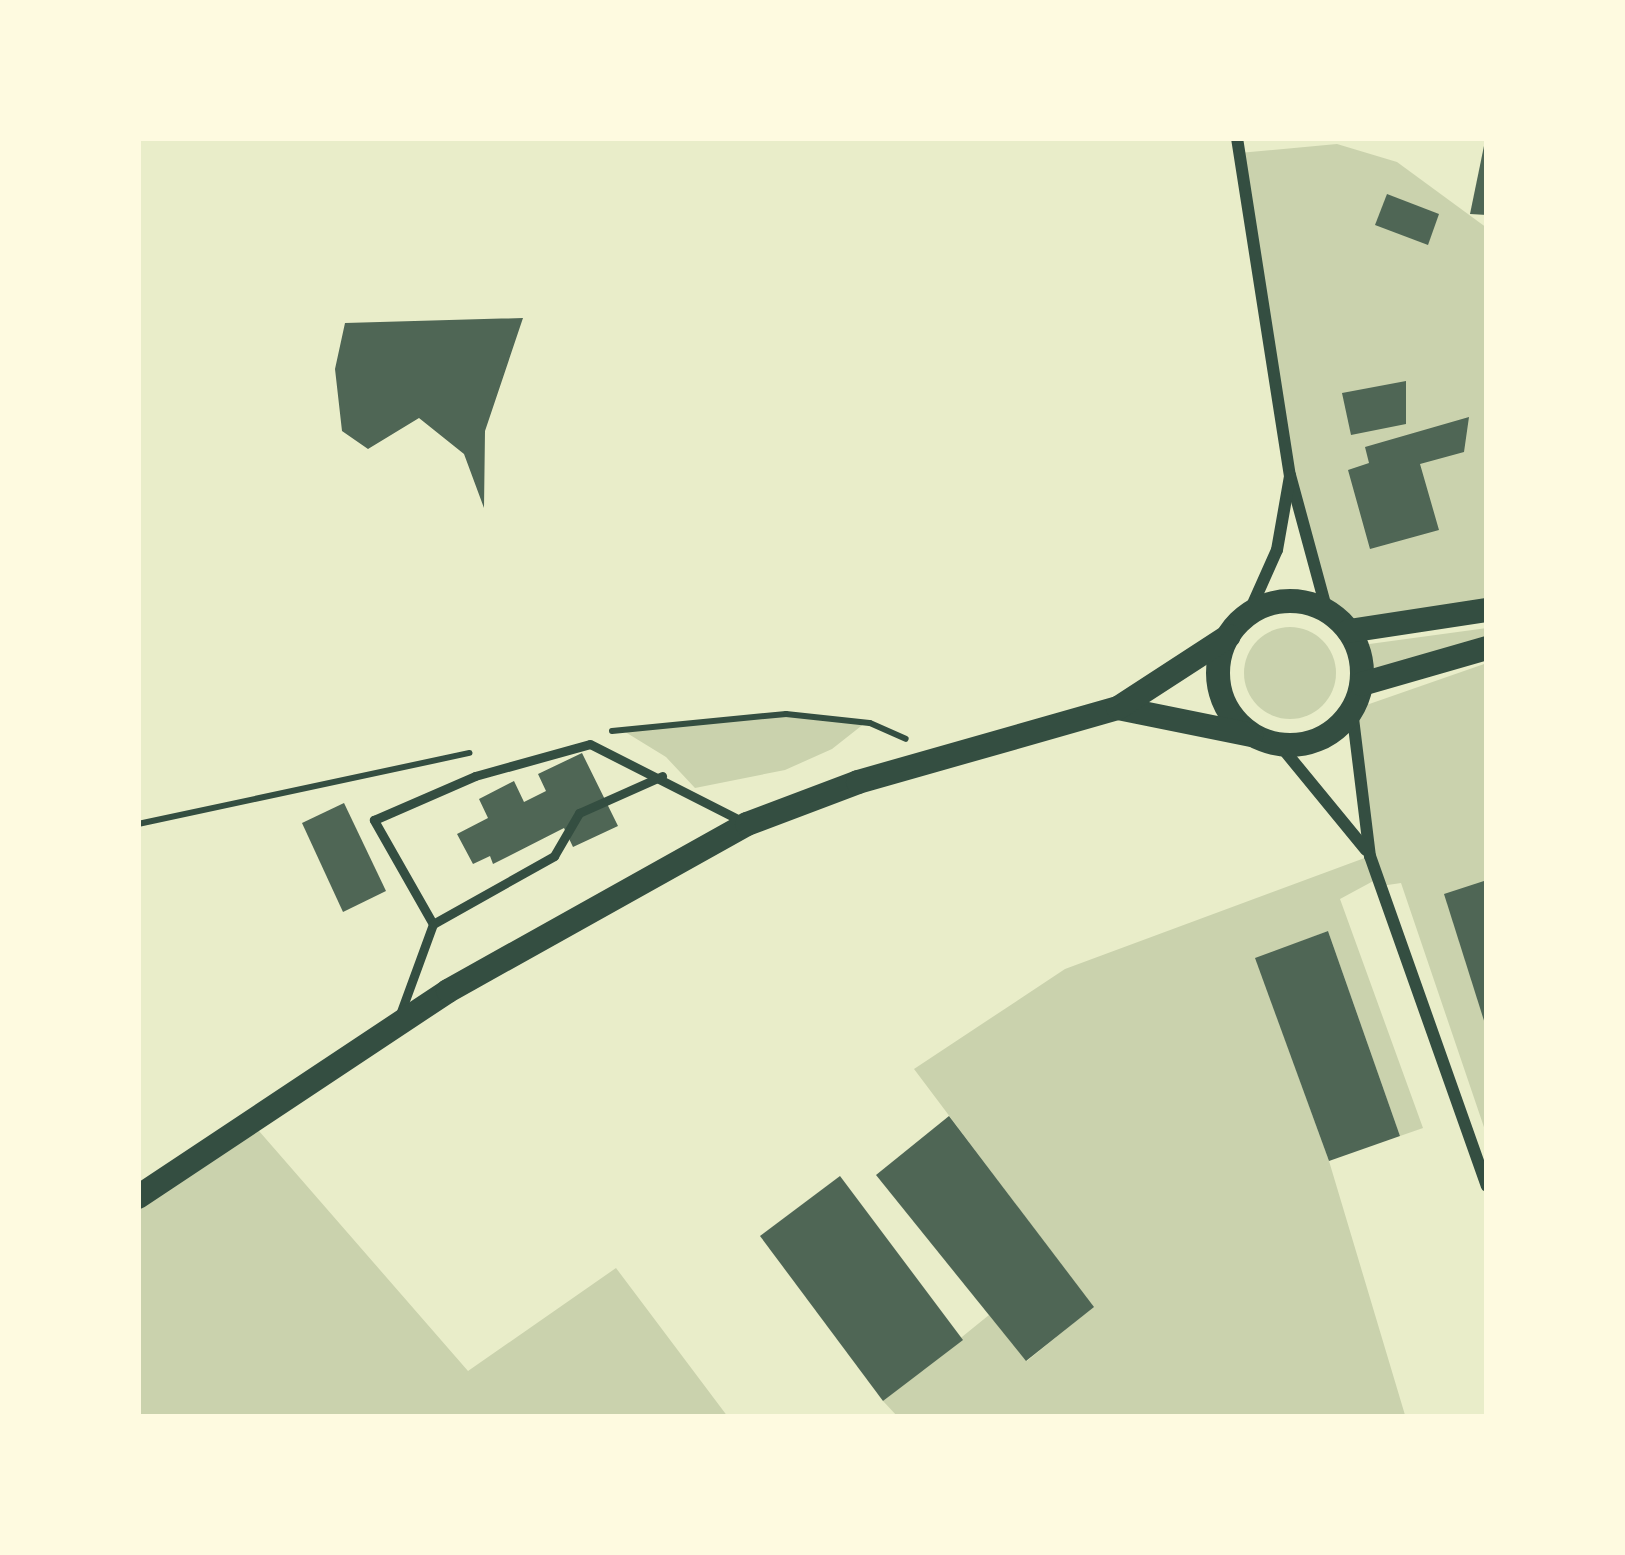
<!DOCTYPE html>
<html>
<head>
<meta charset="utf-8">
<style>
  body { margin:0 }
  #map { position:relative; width:1625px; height:1555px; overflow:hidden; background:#e9edc9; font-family:Roboto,sans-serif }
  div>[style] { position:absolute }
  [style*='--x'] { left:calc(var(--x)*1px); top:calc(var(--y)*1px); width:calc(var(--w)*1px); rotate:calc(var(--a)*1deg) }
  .green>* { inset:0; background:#cad2ad }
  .round { border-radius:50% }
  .building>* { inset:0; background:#4f6655 }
  .path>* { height:6px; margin:-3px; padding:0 3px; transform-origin:3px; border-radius:3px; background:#344e41 }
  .service>* { height:9px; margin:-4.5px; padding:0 4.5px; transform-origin:4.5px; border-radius:4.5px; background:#344e41 }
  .minor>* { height:12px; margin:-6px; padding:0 6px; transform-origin:6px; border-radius:6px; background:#344e41 }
  .secondary>* { height:24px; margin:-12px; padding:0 12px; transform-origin:12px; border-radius:12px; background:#344e41 }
  .secondary>.ring { margin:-12px; padding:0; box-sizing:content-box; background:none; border:24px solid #344e41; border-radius:50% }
  span { translate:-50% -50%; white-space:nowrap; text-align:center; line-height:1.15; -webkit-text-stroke:12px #fefae0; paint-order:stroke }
  .frame { position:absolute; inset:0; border:141px solid #fefae0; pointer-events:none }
</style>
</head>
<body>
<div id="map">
  <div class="green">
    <div style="clip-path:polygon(1337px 144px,1397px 162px,1487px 228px,1487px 610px,1349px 631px,1327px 611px,1290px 475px,1239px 153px)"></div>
    <div class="round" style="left:1244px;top:627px;width:92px;height:92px"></div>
    <div style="clip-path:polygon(1487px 628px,1487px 638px,1368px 675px,1362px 645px)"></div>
    <div style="clip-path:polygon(1487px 663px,1487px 1136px,1401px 883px,1381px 886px,1377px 879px,1340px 899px,1423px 1128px,1400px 1136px,1328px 931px,1256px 959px,1329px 1161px,1405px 1415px,898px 1417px,883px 1401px,989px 1315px,1027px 1361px,1093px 1307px,914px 1069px,1065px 969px,1370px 856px,1352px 710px)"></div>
    <div style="clip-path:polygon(786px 714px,865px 723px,832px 749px,785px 770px,695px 788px,666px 757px,622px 730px)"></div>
    <div style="clip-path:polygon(252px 1123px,468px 1371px,616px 1268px,728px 1417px,138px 1417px,138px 1197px)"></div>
  </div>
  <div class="building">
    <div style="clip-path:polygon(1485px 141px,1487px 141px,1487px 215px,1470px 214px)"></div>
    <div style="clip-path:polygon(1387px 194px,1439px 214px,1428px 245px,1375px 225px)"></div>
    <div style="clip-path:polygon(523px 318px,485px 431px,484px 508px,464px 454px,419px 418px,368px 449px,342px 431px,335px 369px,345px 323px)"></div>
    <div style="clip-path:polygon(1406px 381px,1406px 424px,1351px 435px,1342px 393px)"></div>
    <div style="clip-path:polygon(1469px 417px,1464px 452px,1420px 464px,1439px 530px,1370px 549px,1348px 470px,1369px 463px,1365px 447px)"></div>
    <div style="clip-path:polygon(582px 753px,618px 826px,573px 847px,564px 828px,493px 864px,490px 856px,473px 864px,457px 834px,488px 818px,479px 799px,514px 781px,524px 802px,546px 791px,538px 774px)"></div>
    <div style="clip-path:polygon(344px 803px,386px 891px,343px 912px,302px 823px)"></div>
    <div style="clip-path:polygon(1487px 880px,1487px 1027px,1486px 1027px,1444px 894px)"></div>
    <div style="clip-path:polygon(1328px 931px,1400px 1136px,1329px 1161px,1255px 958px)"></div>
    <div style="clip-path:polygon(949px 1116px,1094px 1307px,1026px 1361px,876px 1175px)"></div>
    <div style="clip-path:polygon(840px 1176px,963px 1340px,883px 1401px,760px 1236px)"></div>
  </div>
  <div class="path">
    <div style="--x:612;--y:731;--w:175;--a:-5.6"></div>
    <div style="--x:786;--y:714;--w:84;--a:6.1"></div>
    <div style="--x:870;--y:723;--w:39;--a:24"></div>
    <div style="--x:138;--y:824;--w:339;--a:-12.1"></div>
  </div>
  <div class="service">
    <div style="--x:433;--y:924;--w:120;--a:-119.6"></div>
    <div style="--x:374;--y:820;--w:110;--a:-23.5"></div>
    <div style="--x:475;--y:776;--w:119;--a:-15.5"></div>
    <div style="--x:590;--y:744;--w:170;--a:26.9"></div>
    <div style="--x:399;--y:1017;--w:99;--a:-69.9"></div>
    <div style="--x:433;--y:924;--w:139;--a:-29.3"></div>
    <div style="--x:554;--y:856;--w:50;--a:-59.8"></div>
    <div style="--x:579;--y:813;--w:91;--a:-24"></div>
  </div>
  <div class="minor">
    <div style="--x:1237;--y:138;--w:341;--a:81.1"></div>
    <div style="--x:1290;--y:475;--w:141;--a:74.8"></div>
    <div style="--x:1248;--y:615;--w:71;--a:-66"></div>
    <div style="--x:1277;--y:550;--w:75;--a:-80"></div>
    <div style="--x:1352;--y:710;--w:147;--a:83"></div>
    <div style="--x:1370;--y:856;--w:350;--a:70.5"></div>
    <div style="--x:1279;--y:744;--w:137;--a:50.6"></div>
  </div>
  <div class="secondary">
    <div class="ring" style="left:1218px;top:601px;width:120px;height:120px"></div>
    <div style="--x:1349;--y:631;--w:140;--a:-8.7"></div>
    <div style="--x:1362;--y:684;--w:130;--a:-16.1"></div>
    <div style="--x:1118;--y:708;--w:136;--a:11.5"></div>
    <div style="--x:138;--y:1197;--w:372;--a:-33.6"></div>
    <div style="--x:448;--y:991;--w:342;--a:-29.2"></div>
    <div style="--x:747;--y:824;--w:119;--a:-20.7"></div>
    <div style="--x:858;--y:782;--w:270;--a:-15.9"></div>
    <div style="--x:1118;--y:708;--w:132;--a:-33"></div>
  </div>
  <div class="frame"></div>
</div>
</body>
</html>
